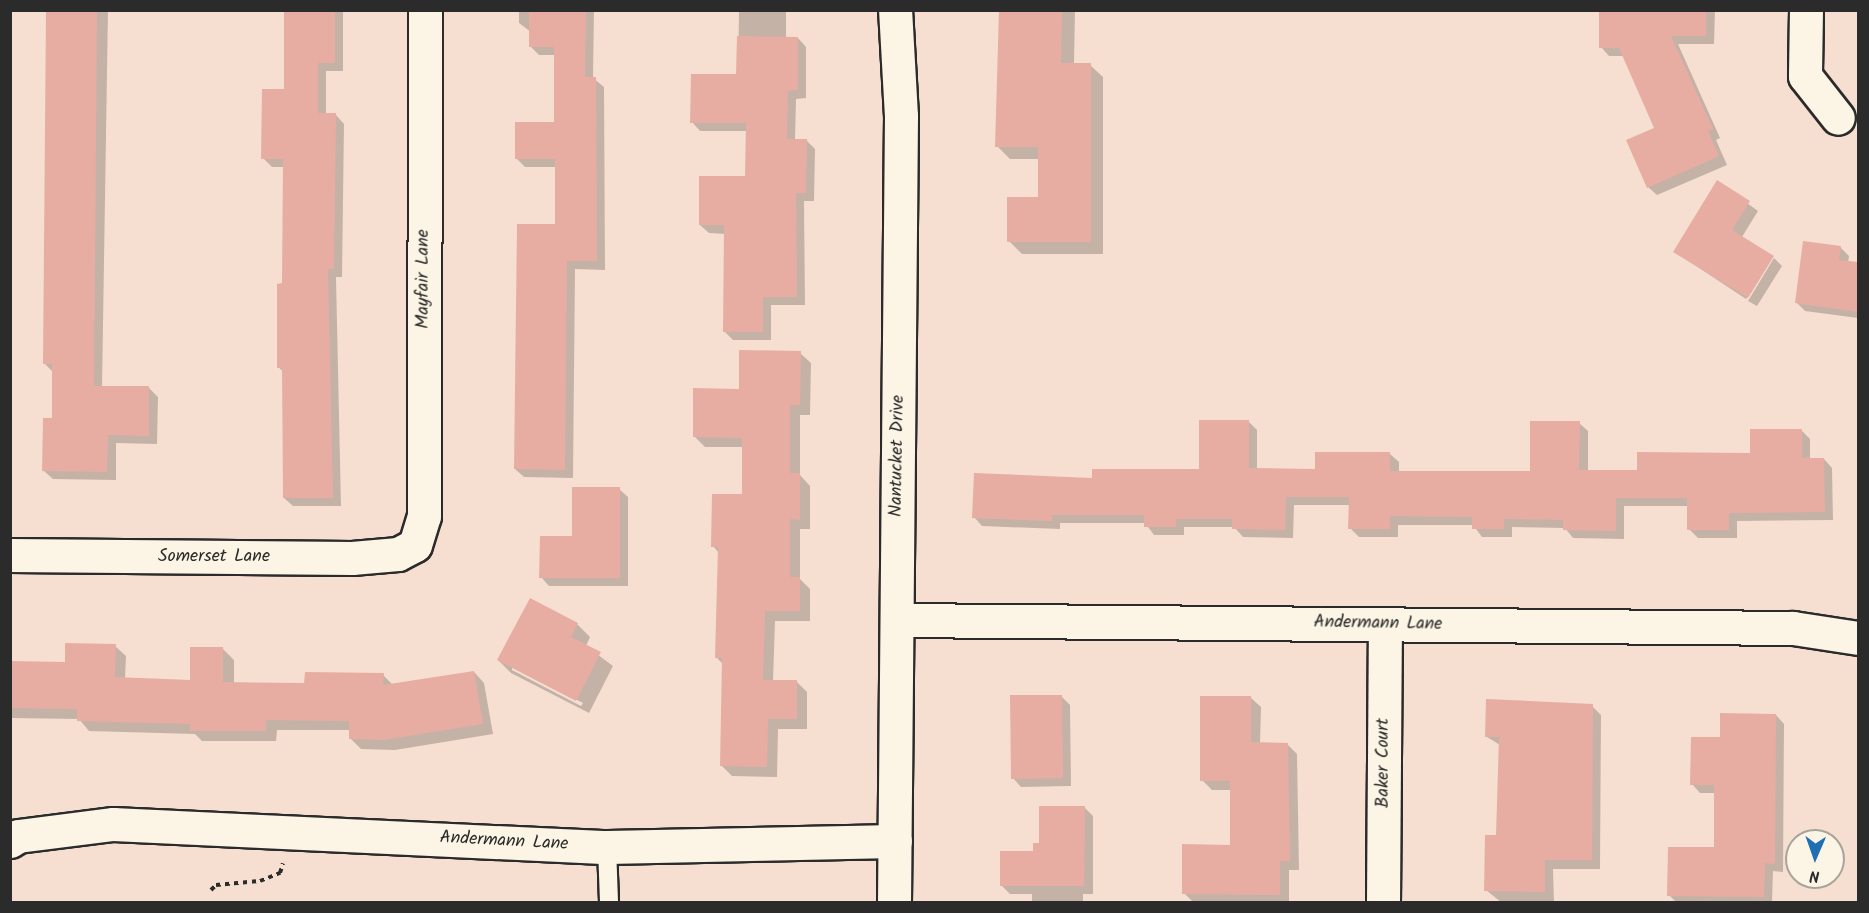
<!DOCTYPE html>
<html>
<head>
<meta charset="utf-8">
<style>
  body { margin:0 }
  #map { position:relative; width:1869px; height:913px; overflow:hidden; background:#f6dfd1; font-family:Kalam,sans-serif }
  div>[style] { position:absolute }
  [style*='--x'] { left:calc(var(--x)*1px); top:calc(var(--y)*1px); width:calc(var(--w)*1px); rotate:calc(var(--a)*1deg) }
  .shadow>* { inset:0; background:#0003 }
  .building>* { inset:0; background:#e7ada3 }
  .path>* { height:4px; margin-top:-2px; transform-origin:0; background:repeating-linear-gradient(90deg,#2b2b2b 0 4.5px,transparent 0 9px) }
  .roads { filter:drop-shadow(2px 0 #2b2b2b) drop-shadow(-2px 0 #2b2b2b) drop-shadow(0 2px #2b2b2b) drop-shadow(0 -2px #2b2b2b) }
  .lane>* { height:18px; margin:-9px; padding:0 9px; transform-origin:9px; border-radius:9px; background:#fcf5e5 }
  .street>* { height:33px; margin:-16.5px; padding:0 16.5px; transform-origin:16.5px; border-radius:16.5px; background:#fcf5e5 }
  span { translate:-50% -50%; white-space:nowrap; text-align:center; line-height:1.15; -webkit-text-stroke:4.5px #fcf5e5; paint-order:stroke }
  .street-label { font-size:18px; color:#2b2b2b }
  .frame { position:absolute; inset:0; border:12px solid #2b2b2b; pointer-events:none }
  .north { position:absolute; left:1785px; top:829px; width:60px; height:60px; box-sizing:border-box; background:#fcf5e5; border:2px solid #a8a49b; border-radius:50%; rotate:182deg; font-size:16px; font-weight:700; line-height:24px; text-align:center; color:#2b2b2b }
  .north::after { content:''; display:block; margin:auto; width:21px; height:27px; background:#1f6fb2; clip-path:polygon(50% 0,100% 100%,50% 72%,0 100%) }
</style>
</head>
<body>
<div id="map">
  <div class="shadow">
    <div style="clip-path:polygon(50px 10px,108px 10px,102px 388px,149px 388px,158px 397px,157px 444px,116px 443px,116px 480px,53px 479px,44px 471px,53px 419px,54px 373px,45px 364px)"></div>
    <div style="clip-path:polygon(285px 10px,343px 10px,343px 71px,326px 71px,326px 115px,336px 115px,344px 124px,342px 277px,336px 277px,341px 506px,293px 506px,284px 498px,284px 372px,278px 367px,284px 285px,285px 167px,272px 167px,263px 158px,286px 91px)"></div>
    <div style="clip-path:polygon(519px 10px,594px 10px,593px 78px,604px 87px,605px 270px,575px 269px,573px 478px,524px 477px,515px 469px,557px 226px,557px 167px,525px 167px,516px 158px,555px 123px,555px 55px,539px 55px,531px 47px,531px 32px,519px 23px)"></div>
    <div style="clip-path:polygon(708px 10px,786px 10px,786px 38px,798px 38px,806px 47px,806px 98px,796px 99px,795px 140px,806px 140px,815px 149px,814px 201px,804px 201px,805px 305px,771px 305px,771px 340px,733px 340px,724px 331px,726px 234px,709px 233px,700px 225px,746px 178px,747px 131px,700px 131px,692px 122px,738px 76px,739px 12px)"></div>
    <div style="clip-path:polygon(1000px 10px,1075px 10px,1074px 64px,1090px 65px,1103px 77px,1103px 254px,1022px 254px,1009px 241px,1039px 199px,1039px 159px,1010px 159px,997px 146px)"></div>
    <div style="clip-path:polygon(1601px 10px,1715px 10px,1714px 44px,1678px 44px,1720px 138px,1716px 140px,1727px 165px,1657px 195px,1648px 187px,1656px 129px,1624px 56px,1609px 56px,1601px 47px)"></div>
    <div style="clip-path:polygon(1718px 182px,1758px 211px,1742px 237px,1772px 257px,1746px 299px,1675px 252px)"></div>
    <div style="clip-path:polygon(1840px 247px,1849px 256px,1848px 263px,1858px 264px,1858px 318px,1805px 311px,1797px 303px)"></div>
    <div style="clip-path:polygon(1774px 258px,1782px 266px,1757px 306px,1748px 301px)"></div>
    <div style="clip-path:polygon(800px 353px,811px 363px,810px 415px,800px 415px,800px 475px,810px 486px,810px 529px,800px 529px,800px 579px,810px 589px,810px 621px,775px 621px,773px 682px,797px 682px,807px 692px,807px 729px,778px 729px,777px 777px,732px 776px,722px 766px,723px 664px,717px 658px,719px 553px,713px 546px,744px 496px,744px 447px,705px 447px,694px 436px,741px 390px)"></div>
    <div style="clip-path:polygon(1248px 421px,1257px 430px,1257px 470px,1317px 470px,1390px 454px,1399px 462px,1399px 472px,1531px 473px,1579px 423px,1588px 431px,1588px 471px,1638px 471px,1751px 454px,1802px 431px,1810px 439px,1810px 459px,1824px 459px,1832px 468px,1833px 520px,1737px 521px,1737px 538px,1698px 538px,1689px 529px,1689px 506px,1624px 506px,1624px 539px,1573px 538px,1565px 528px,1512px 527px,1512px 537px,1482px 537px,1473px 525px,1398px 525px,1398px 537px,1359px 537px,1350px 528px,1350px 505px,1294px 505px,1293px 538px,1243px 537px,1234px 527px,1184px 527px,1184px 535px,1154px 535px,1145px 523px,1060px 523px,1060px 529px,982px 526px,974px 517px,1094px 480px,1200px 471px)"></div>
    <div style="clip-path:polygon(619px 489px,628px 497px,628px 586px,549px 586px,541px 577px)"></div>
    <div style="clip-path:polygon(evenodd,577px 624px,590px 637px,586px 646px,613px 666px,589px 713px,511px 673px,498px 660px,577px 624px,512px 666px,583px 703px,581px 706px,512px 670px,512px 666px)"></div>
    <div style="clip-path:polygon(115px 646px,126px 656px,125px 679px,191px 681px,223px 649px,234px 660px,234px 684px,306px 685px,383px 675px,393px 685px,474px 672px,484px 683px,493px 734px,395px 750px,361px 749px,351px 739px,351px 730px,277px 730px,276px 741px,202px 741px,195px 734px,89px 731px,79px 719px,10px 718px,10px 663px,66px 664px)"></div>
    <div style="clip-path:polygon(1062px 697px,1070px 705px,1071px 786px,1021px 787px,1013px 778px)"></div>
    <div style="clip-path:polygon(1250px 697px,1261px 707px,1260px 744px,1287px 744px,1297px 754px,1299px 870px,1289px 870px,1289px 902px,1193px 902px,1184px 893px,1232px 846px,1232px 790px,1212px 790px,1202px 780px)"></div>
    <div style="clip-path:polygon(1592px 706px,1601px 715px,1600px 869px,1553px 869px,1554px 902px,1501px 902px,1486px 890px,1498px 836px,1500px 745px,1487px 737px)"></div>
    <div style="clip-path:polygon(1776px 715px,1784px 724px,1783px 872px,1773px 871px,1772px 902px,1676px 902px,1669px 895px,1715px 849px,1716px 793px,1700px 793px,1692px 784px,1722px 739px)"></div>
    <div style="clip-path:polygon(1084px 807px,1093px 816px,1093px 894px,1083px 894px,1083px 902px,1032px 902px,1032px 894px,1010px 894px,1001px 885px)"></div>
  </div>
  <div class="building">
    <div style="clip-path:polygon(46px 10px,97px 10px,94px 386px,149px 386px,149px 436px,108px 435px,107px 472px,42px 471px,43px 418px,52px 418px,52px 364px,43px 364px)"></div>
    <div style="clip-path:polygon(284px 10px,335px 10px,335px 63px,318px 63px,318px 113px,336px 113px,334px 269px,328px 269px,333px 498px,283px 498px,282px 368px,277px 368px,277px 284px,282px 283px,283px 159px,261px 159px,262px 89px,284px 89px)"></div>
    <div style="clip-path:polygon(529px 10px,586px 10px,585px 77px,596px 77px,597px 261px,567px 261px,565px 470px,514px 469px,517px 224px,555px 224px,555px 159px,515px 159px,515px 122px,554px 122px,554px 47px,529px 47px)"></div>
    <div style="clip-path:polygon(999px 10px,1062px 10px,1061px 63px,1091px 63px,1091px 242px,1007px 242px,1007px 197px,1038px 197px,1038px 147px,995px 147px)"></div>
    <div style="clip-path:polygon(1599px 10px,1706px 10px,1706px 36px,1671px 36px,1713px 129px,1708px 131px,1719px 156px,1647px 188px,1626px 140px,1654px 128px,1619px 48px,1599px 48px)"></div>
    <div style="clip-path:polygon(737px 36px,798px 37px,798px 90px,788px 91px,787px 139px,807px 139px,806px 193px,796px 193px,797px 297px,763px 297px,763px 332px,723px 332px,724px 225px,699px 225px,699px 176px,745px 176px,746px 123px,690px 123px,691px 74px,736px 74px)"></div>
    <div style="clip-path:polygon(1717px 180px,1750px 201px,1732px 230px,1774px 256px,1748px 298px,1673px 252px)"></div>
    <div style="clip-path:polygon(1803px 241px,1841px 246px,1839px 260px,1858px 262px,1858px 312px,1795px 303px)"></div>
    <div style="clip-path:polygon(739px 350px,801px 351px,800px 405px,790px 405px,790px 473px,800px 473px,800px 520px,790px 519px,790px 577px,800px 577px,800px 611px,765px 611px,763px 680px,797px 680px,797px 719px,768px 719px,767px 767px,720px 766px,722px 658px,715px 658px,718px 547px,711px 547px,712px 494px,742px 494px,742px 438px,693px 437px,693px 388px,739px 389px)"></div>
    <div style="clip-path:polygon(1199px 420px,1249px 420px,1249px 468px,1315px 469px,1315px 452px,1390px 452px,1390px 471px,1530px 471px,1530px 421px,1580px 421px,1579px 470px,1637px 470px,1637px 452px,1750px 453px,1750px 429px,1802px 429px,1802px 458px,1824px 458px,1825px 512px,1729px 513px,1729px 530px,1687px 530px,1687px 498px,1616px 498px,1616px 531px,1563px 530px,1563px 520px,1504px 519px,1504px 529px,1472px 529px,1472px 517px,1390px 516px,1390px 529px,1348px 529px,1349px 497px,1286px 497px,1285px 530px,1232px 529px,1232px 519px,1176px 519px,1176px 527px,1144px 527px,1144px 515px,1052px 515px,1052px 521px,972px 518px,974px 473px,1092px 478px,1092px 469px,1199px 469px)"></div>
    <div style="clip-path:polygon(572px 487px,620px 487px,620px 578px,539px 578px,540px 536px,572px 536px)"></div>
    <div style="clip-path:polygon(530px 598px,578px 623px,571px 637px,601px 652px,576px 701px,497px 660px)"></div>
    <div style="clip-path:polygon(65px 643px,116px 644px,115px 677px,190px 680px,190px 647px,223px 647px,223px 682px,304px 683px,305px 672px,384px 673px,383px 685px,474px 671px,483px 724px,384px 740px,349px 739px,349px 721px,266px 720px,266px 731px,190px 731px,190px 724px,77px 721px,77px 709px,10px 708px,10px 661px,65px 662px)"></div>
    <div style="clip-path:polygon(1010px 695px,1062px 695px,1063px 778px,1011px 779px)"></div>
    <div style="clip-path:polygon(1200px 696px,1251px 696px,1251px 742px,1288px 743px,1290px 861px,1280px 861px,1280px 895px,1182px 894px,1182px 844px,1230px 845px,1230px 781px,1200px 781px)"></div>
    <div style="clip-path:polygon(1486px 699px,1593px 704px,1592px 860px,1545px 860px,1545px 892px,1484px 891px,1485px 835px,1496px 835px,1499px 737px,1485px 737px)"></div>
    <div style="clip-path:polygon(1720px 713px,1776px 714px,1775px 864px,1765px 863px,1764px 897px,1667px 896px,1668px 847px,1714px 847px,1714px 785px,1690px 785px,1691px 737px,1720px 737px)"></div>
    <div style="clip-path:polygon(1039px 806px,1085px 806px,1084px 886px,1000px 886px,1000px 851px,1033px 851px,1033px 843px,1039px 843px)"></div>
  </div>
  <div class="path">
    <div style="--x:211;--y:890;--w:7;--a:-45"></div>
    <div style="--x:216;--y:885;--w:44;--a:-5.2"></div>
    <div style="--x:260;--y:881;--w:22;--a:-22"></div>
    <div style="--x:280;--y:873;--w:10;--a:-73"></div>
  </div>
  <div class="roads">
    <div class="lane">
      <div style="--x:607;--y:847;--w:55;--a:87.9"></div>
    </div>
    <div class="street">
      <div style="--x:1806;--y:10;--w:66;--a:90.9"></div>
      <div style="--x:1805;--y:76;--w:53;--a:51.8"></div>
      <div style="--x:10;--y:555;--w:342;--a:0.5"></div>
      <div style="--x:352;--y:558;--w:46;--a:-5"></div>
      <div style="--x:398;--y:554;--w:19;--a:-28"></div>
      <div style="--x:415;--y:545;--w:30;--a:-73"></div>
      <div style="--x:424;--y:516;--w:506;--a:-89.89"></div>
      <div style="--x:897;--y:620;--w:896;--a:0.51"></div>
      <div style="--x:1793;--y:628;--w:66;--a:8.7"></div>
      <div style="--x:10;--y:841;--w:9;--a:-32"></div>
      <div style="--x:18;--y:836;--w:96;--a:-7.2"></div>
      <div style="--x:113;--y:824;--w:495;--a:2.7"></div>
      <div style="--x:607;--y:847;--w:288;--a:-1.2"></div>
      <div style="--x:894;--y:902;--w:786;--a:-89.49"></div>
      <div style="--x:901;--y:116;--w:106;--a:-93.2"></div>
      <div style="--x:1383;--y:902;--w:278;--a:-89.6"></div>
    </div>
  </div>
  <div class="street-label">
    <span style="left:424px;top:279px;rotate:-90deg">Mayfair Lane</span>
    <span style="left:898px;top:456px;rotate:-89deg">Nantucket Drive</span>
    <span style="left:214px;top:557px">Somerset Lane</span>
    <span style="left:1378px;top:624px;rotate:1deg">Andermann Lane</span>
    <span style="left:1384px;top:763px;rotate:-90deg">Baker Court</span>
    <span style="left:504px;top:842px;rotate:3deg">Andermann Lane</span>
  </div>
  <div class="frame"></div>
  <div class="north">N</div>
</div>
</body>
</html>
